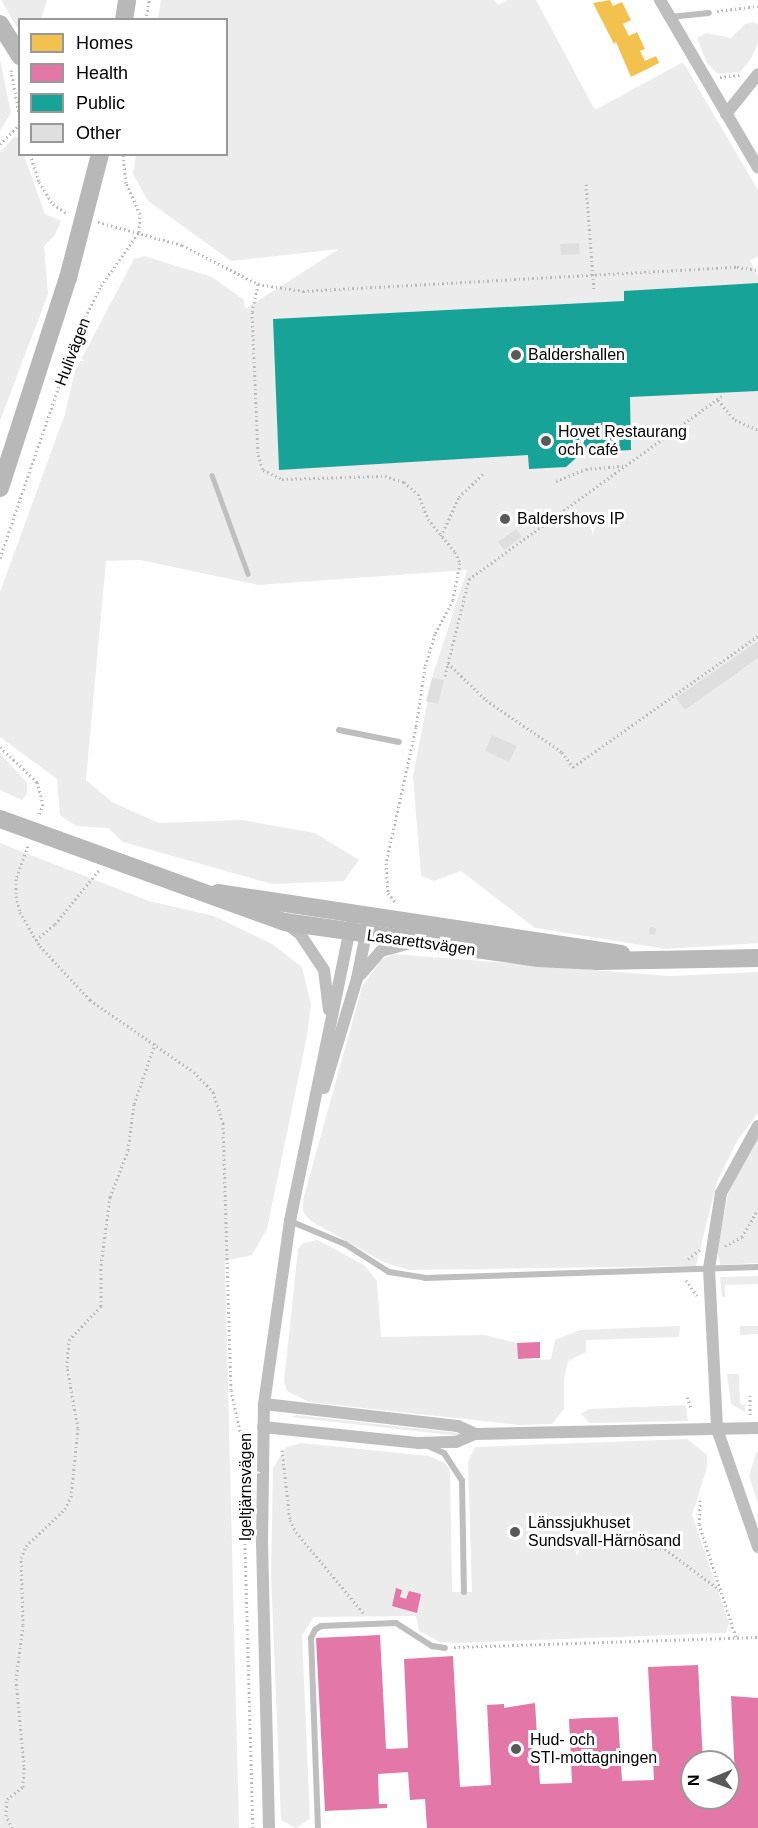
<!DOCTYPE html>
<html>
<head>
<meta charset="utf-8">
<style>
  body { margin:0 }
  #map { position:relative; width:758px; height:1828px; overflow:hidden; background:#fff; font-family:Arial,sans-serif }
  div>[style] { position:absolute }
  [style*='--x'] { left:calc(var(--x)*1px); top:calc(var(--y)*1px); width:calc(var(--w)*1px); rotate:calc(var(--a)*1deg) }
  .green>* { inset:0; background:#ececec }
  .homes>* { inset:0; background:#f2c14e }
  .health>* { inset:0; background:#e377a8 }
  .public>* { inset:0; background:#17a398 }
  .stream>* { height:4.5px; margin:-2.25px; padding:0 2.25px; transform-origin:2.25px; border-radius:2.25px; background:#bfbfbf }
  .building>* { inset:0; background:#dfdfdf }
  .path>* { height:3px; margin-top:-1.5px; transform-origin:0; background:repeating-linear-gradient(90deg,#b9b9b9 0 1.5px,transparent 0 4.5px) }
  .lane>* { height:6px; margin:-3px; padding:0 3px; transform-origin:3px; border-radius:3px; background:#bebebe }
  .street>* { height:12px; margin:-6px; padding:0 6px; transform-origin:6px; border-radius:6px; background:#bebebe }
  .secondary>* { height:18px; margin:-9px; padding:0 9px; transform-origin:9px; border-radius:9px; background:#b8b8b8 }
  .dots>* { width:16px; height:16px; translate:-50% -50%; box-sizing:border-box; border:3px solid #fff; border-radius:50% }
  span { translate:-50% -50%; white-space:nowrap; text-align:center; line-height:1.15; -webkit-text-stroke:6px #fff; paint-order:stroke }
  .street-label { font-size:16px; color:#000 }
  .poi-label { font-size:16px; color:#000 }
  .left { translate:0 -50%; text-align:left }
  .legend { position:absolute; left:18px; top:18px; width:210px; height:138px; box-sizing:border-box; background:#fff; border:2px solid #999; margin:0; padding:8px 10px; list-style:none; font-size:18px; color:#000 }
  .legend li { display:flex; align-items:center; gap:12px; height:30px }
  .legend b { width:30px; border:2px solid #999 }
  .north { position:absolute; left:680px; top:1750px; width:60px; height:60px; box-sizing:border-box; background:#fff; border:2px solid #999; border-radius:50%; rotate:269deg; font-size:16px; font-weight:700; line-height:24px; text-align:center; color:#000 }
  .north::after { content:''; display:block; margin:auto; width:21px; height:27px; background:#595959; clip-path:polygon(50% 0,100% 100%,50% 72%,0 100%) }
</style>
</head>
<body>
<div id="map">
  <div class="green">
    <div style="clip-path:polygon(1px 0,47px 0,41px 19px,20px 20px,19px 31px)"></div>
    <div style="clip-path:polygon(161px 0,494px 0,498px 5px,508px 0,536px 0,595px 110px,683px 62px,758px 190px,758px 257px,750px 260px,758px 276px,758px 943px,666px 949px,535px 928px,461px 871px,434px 881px,421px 876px,413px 776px,432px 678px,467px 570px,258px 585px,140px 560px,106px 561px,86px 780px,112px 802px,159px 823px,242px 820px,315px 833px,359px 860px,344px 881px,272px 884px,123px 842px,108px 828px,76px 826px,60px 815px,57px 779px,0 737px,0 592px,65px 414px,75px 371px,134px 259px,144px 256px,212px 277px,244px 300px,245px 309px,339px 249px,231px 261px,148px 201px,133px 174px,136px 155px,226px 154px,226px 20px,158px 19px)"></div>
    <div style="clip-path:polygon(754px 22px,758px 25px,758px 43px,751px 59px,740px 72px,718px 74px,707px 63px,697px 38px,706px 33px,731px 38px,745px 24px)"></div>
    <div style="clip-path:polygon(0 59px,11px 113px,0 131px)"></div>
    <div style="clip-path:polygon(15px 136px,19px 138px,20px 154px,24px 155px,45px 214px,61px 221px,55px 235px,44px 246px,48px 294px,0 421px,0 152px)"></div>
    <div style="clip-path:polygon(0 753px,27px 783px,27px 794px,22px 800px,0 790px)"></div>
    <div style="clip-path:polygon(0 843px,149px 901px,214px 916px,272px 944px,302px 967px,311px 1004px,307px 1036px,267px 1229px,252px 1255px,225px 1261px,239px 1828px,0 1828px)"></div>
    <div style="clip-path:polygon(394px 954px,669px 976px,758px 972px,758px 1113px,737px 1141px,717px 1182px,696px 1266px,409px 1270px,383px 1262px,311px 1221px,303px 1212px,303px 1200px,362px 987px,381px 960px)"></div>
    <div style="clip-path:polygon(758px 1137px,758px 1263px,720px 1265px,717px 1250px,728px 1194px,736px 1173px)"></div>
    <div style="clip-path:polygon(318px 1240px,364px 1265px,377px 1281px,381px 1337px,484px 1335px,517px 1343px,518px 1359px,545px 1360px,551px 1359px,555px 1340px,580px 1330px,680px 1326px,679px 1337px,586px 1340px,586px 1352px,568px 1361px,564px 1379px,564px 1409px,552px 1424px,519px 1425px,309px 1402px,287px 1391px,284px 1381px,298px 1249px,303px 1243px)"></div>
    <div style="clip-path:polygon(758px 1276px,758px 1284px,725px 1285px,725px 1298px,722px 1296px,720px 1277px)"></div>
    <div style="clip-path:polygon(740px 1326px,758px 1326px,758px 1334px,740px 1335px)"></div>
    <div style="clip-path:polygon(727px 1374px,739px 1374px,740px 1404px,745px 1405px,745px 1412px,731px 1404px)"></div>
    <div style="clip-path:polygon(686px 1405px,688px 1421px,590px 1423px,581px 1414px,589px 1409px)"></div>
    <div style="clip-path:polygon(296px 1415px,459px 1433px,460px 1436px,291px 1417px)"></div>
    <div style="clip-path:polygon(687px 1439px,707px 1455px,707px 1468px,692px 1515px,729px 1623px,726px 1633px,456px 1643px,440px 1642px,419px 1631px,416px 1616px,314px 1617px,302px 1635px,310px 1819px,296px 1828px,281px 1820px,271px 1575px,273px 1468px,286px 1447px,301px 1443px,429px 1456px,445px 1463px,450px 1470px,452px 1592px,472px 1592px,468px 1462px,475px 1447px)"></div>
    <div style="clip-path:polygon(756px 1453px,758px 1453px,758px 1503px,749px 1476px)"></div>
  </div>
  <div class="homes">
    <div style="clip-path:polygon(610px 0,613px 6px,622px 2px,631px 20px,623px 24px,629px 36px,637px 32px,645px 49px,640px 51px,645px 61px,656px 56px,659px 63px,631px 77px,616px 42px,614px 44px,593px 3px)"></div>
  </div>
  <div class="health">
    <div style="clip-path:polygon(540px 1342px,540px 1358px,518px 1359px,517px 1343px)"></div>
    <div style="clip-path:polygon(396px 1588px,402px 1590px,400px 1597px,406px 1599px,409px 1591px,421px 1594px,417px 1613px,392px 1606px)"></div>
    <div style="clip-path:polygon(380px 1635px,386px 1749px,408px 1748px,404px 1659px,453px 1656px,460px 1787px,491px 1785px,487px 1705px,504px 1704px,504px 1708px,535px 1703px,540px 1784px,572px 1783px,569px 1719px,587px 1718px,618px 1717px,622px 1781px,654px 1780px,648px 1667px,698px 1665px,703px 1762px,692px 1762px,692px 1798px,728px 1798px,728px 1777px,735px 1777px,731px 1696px,758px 1698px,758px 1828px,427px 1828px,425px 1799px,410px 1800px,408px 1772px,378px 1774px,379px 1804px,387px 1804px,387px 1808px,325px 1811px,316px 1638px)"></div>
  </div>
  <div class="public">
    <div style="clip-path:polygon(758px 283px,758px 391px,630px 397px,631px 450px,576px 453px,576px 458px,566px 467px,529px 469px,528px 455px,279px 470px,273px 319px,624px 301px,624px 291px)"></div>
  </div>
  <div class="stream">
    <div style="--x:212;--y:475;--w:105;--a:70"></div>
  </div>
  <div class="building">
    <div style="clip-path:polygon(579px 243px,580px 254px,561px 255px,560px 244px)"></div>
    <div style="clip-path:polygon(516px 529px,522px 537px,504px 550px,498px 542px)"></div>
    <div style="clip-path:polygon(758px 641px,758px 658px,685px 710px,676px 698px)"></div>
    <div style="clip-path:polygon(432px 678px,444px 680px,438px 704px,426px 701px)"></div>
    <div style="clip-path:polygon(492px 735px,517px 746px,509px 762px,485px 751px)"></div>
    <div style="clip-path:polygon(650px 927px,656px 928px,655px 935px,649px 934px)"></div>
  </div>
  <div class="path">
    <div style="--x:717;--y:11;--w:41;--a:-7"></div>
    <div style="--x:146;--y:20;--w:20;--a:-81"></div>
    <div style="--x:11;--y:70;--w:49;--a:79.4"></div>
    <div style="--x:720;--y:77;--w:20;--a:-6"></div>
    <div style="--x:0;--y:144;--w:28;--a:-45"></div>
    <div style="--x:30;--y:154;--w:29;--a:72"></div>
    <div style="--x:39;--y:182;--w:26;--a:58"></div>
    <div style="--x:53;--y:204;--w:18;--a:34"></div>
    <div style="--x:586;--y:184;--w:106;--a:85.7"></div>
    <div style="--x:98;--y:222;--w:87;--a:15.3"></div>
    <div style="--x:182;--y:245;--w:85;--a:27.2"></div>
    <div style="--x:258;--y:284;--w:46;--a:8.8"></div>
    <div style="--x:303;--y:291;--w:435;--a:-3.2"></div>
    <div style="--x:737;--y:267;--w:21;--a:8"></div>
    <div style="--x:258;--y:284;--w:29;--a:102"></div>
    <div style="--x:252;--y:312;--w:143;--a:87.6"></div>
    <div style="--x:258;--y:455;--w:16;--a:72"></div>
    <div style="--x:263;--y:470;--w:21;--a:25"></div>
    <div style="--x:282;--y:479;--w:103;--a:-1.7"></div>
    <div style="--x:385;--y:476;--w:20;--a:18"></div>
    <div style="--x:404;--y:482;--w:18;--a:41"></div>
    <div style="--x:418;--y:494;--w:27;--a:68"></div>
    <div style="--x:428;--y:519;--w:43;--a:50.7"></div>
    <div style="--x:455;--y:552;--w:12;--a:66"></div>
    <div style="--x:460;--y:563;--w:38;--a:101"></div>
    <div style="--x:453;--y:600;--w:38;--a:118"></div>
    <div style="--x:435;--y:634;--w:34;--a:107"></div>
    <div style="--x:425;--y:667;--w:61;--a:98.5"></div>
    <div style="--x:416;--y:727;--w:139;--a:102.4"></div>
    <div style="--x:386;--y:863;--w:30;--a:86"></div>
    <div style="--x:388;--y:893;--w:13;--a:51"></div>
    <div style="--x:718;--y:400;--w:26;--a:50"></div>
    <div style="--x:735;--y:420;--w:25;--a:23"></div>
    <div style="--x:556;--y:481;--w:32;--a:-22"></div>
    <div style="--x:586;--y:469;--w:38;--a:-5"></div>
    <div style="--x:441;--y:536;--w:43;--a:-65.2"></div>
    <div style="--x:459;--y:497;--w:35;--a:-44"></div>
    <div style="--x:0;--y:558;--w:238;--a:-71.1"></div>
    <div style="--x:77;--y:333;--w:53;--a:-62.9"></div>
    <div style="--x:101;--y:286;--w:66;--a:-54.9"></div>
    <div style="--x:139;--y:232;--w:18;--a:-87"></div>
    <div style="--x:140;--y:214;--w:34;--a:-114"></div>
    <div style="--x:126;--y:183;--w:29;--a:-96"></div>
    <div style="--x:448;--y:663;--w:53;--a:44.2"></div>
    <div style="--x:486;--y:700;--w:92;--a:34.4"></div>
    <div style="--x:562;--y:752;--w:19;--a:54"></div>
    <div style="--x:573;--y:767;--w:227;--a:-35.3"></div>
    <div style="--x:445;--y:676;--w:100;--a:-76.1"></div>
    <div style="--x:469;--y:579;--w:312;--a:-35.9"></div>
    <div style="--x:0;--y:747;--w:51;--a:43.4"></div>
    <div style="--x:37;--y:782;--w:23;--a:75"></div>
    <div style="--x:43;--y:804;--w:12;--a:110"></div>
    <div style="--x:28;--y:846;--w:35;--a:110"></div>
    <div style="--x:16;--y:879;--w:17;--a:90"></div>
    <div style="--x:16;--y:896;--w:16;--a:76"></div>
    <div style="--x:20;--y:912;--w:39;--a:60"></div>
    <div style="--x:40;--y:946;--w:74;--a:47.2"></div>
    <div style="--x:90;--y:1000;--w:126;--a:34.7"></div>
    <div style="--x:194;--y:1072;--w:28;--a:46"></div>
    <div style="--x:213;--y:1092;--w:33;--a:72"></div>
    <div style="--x:223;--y:1123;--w:267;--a:88.3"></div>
    <div style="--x:231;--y:1390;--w:51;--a:77.6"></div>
    <div style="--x:242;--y:1440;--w:388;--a:88.4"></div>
    <div style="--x:36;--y:940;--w:25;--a:-40"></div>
    <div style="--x:55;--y:924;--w:70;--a:-50.8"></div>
    <div style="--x:725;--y:1246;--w:19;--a:-28"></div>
    <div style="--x:742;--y:1237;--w:32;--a:-60"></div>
    <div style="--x:688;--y:1259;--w:16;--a:-38"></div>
    <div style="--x:686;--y:1280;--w:19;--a:55"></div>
    <div style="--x:750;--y:1395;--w:20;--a:90"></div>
    <div style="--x:687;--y:1397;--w:12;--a:70"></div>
    <div style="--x:282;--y:1450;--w:70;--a:83.5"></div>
    <div style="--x:290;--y:1520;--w:13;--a:63"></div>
    <div style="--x:296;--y:1532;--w:107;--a:50.3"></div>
    <div style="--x:700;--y:1500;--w:24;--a:92"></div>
    <div style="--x:699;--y:1524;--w:119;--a:71.9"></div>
    <div style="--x:633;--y:1546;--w:32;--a:5"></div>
    <div style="--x:665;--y:1549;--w:69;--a:36.7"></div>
    <div style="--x:454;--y:1647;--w:304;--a:-1.9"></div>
    <div style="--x:12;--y:1828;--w:13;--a:-117"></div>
    <div style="--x:6;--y:1816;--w:17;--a:-87"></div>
    <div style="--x:7;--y:1799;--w:20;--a:-37"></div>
    <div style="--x:23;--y:1787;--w:21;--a:-87"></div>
    <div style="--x:24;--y:1766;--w:86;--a:-95.3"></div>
    <div style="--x:16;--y:1680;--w:55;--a:-82.7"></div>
    <div style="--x:23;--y:1625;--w:67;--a:-91.7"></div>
    <div style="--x:21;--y:1558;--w:13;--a:-67"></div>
    <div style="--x:26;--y:1546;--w:54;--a:-43.5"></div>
    <div style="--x:65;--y:1509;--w:13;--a:-63"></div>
    <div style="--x:71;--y:1497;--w:69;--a:-84.2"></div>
    <div style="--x:78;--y:1428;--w:62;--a:-100.2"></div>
    <div style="--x:67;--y:1367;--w:27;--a:-86"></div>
    <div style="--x:69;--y:1340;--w:47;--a:-46.7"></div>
    <div style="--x:101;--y:1306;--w:41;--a:-90"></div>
    <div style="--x:101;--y:1265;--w:69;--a:-82.5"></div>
    <div style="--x:110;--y:1197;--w:50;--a:-69"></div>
    <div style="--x:128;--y:1150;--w:46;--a:-82.6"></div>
    <div style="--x:134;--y:1104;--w:64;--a:-70.7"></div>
  </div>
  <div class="lane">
    <div style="--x:670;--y:17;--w:39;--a:-6"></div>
    <div style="--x:339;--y:730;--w:61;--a:11.3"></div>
    <div style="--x:290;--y:1221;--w:60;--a:22.7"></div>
    <div style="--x:345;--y:1244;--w:52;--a:32.5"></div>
    <div style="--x:389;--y:1272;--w:36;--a:9"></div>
    <div style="--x:425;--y:1278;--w:333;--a:-1.9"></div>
    <div style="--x:428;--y:1446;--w:17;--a:24"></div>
    <div style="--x:444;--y:1453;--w:33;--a:57"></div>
    <div style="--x:462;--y:1481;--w:111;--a:89"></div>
    <div style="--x:318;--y:1828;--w:190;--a:-92.1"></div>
    <div style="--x:311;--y:1638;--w:9;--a:-63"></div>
    <div style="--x:315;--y:1630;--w:7;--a:-34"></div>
    <div style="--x:321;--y:1626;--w:75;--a:-2.3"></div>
    <div style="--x:396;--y:1623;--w:43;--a:32.6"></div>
    <div style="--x:432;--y:1646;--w:13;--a:9"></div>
  </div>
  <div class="street">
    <div style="--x:660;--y:0;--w:194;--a:59.7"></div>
    <div style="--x:726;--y:114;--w:51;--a:-51.3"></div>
    <div style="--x:288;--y:925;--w:15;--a:37"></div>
    <div style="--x:300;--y:934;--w:43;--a:56.3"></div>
    <div style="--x:324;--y:970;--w:40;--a:82.9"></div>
    <div style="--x:361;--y:974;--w:30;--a:-49"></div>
    <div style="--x:381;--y:951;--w:27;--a:-15"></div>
    <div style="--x:324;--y:1088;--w:114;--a:-73.2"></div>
    <div style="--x:357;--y:979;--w:52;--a:-78.9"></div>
    <div style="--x:758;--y:1126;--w:77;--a:118.9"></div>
    <div style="--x:721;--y:1193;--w:77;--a:99"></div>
    <div style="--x:709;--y:1269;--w:160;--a:87.1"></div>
    <div style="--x:717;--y:1429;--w:125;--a:70.8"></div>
    <div style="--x:264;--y:1404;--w:195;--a:6.5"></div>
    <div style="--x:458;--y:1426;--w:19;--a:25"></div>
    <div style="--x:263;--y:1427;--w:157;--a:5.9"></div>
    <div style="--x:419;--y:1443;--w:37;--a:-2"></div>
    <div style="--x:456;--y:1442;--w:21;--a:-23"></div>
    <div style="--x:475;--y:1434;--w:283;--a:-1.2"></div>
    <div style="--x:269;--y:1828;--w:283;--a:-91.4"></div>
    <div style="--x:262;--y:1545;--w:141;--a:-89.2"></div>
    <div style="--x:264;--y:1404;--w:185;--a:-81.9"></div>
    <div style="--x:290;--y:1221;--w:303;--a:-78.4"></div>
  </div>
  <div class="secondary">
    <div style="--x:124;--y:20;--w:20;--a:-81"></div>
    <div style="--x:0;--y:24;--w:38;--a:58"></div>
    <div style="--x:0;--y:488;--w:221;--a:-72.1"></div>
    <div style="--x:68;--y:278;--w:128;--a:-75.5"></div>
    <div style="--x:0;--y:819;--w:303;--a:19.9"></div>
    <div style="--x:285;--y:922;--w:256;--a:8.1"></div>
    <div style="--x:538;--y:958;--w:60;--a:2.9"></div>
    <div style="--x:598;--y:961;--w:160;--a:-1.1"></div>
    <div style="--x:218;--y:893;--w:408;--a:8.6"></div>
  </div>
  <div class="dots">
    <div style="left:516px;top:355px;background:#595959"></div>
    <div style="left:546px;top:441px;background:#595959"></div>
    <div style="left:505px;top:519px;background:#595959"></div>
    <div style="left:515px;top:1532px;background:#595959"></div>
    <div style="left:516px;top:1749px;background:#595959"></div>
  </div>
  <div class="street-label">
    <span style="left:73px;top:352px;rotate:-69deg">Hulivägen</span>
    <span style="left:421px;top:943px;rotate:8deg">Lasarettsvägen</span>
    <span style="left:246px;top:1487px;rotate:-90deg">Igeltjärnsvägen</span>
  </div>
  <div class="poi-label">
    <span class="left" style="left:528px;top:355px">Baldershallen</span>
    <span class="left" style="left:558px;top:441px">Hovet Restaurang<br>och café</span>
    <span class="left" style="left:517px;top:519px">Baldershovs IP</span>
    <span class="left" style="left:528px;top:1532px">Länssjukhuset<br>Sundsvall-Härnösand</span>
    <span class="left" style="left:530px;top:1749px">Hud- och<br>STI-mottagningen</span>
  </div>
  <ul class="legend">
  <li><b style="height:16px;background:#f2c14e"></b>Homes</li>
  <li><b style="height:16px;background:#e377a8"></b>Health</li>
  <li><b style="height:16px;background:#17a398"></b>Public</li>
  <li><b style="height:16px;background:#dfdfdf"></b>Other</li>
  </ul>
  <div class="north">N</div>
</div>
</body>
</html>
